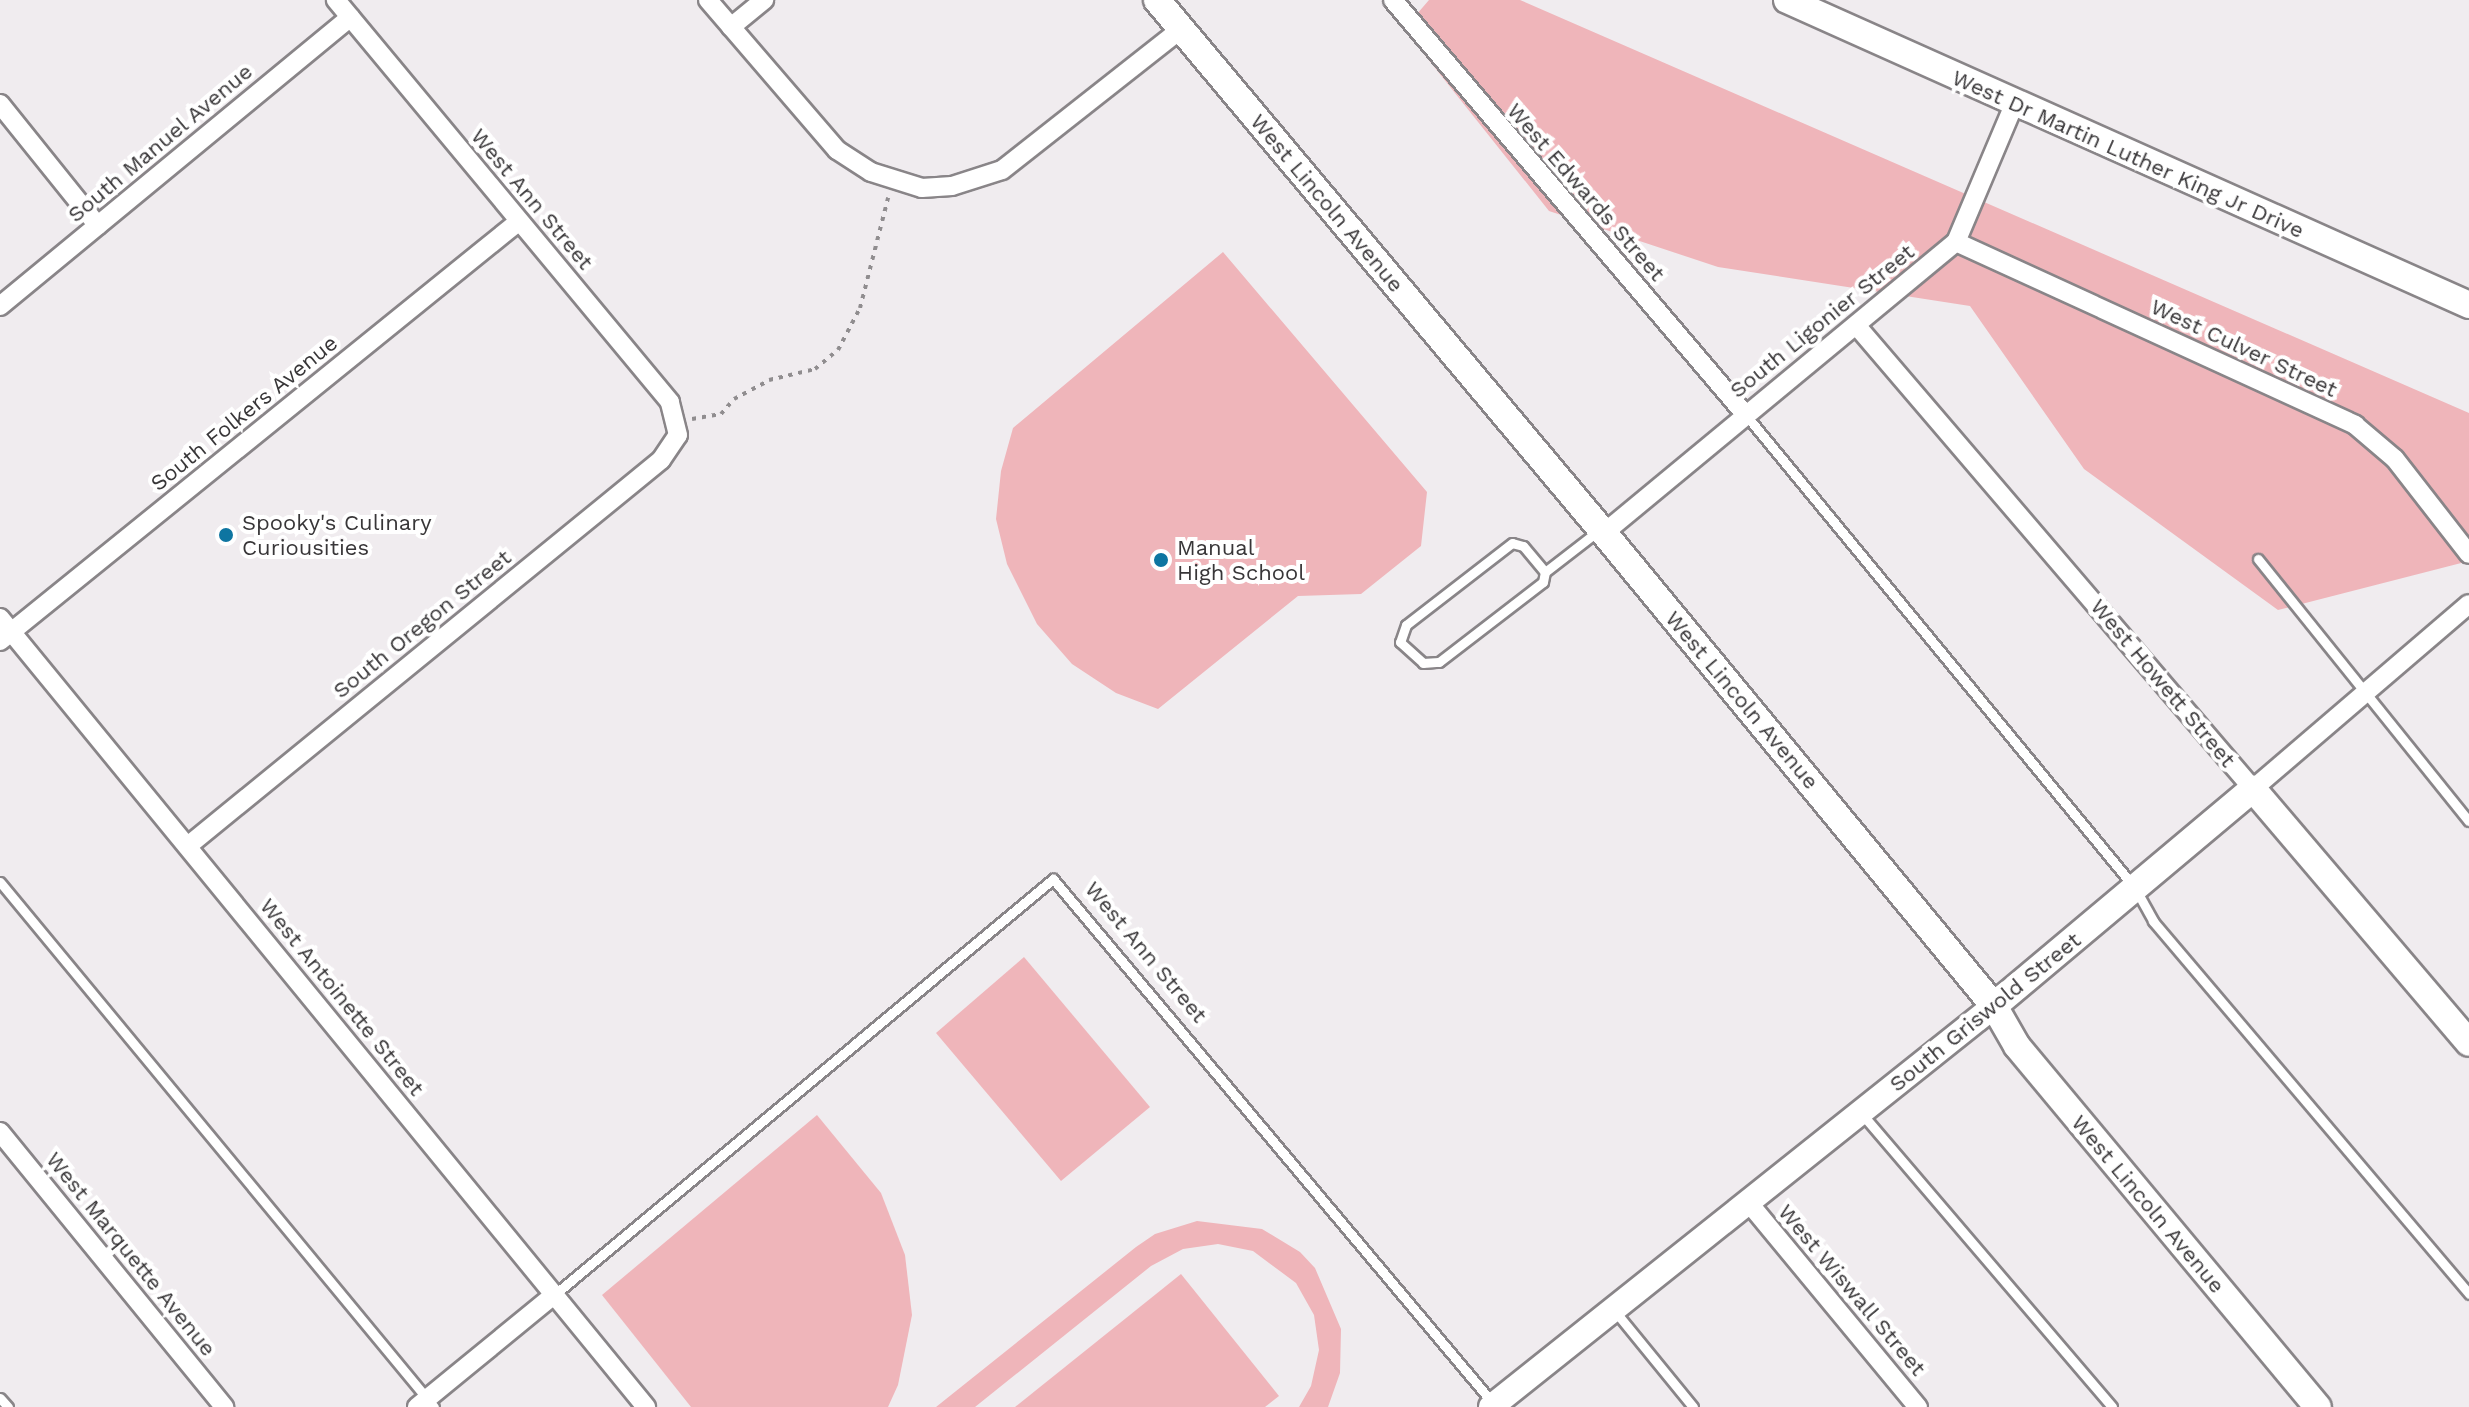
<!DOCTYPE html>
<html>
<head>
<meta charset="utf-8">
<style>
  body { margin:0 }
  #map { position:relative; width:2469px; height:1407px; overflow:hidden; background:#f0ecef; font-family:"Work Sans",sans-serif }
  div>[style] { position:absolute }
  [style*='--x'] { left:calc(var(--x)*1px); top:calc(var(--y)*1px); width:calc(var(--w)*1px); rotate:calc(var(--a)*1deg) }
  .green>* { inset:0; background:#efb5ba }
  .path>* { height:4px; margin-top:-2px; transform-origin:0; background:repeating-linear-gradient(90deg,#908d8f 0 4px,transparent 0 10px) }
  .roads { filter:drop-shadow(2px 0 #898588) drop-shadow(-2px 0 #898588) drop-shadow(0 2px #898588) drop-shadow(0 -2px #898588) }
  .service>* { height:9px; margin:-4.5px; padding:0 4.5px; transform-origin:4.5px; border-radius:4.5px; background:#fff }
  .minor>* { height:18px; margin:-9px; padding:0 9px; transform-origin:9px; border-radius:9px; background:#fff }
  .tertiary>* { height:24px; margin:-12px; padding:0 12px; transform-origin:12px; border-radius:12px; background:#fff }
  .secondary>* { height:26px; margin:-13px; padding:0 13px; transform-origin:13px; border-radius:13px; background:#fff }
  .dots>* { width:22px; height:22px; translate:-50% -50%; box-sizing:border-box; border:4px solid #fff; border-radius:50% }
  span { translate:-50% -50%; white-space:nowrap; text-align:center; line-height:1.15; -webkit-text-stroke:8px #fff; paint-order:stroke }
  .street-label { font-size:22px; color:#383638 }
  .poi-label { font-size:22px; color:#383638 }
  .left { translate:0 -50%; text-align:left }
</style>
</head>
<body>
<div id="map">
  <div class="green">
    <div style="clip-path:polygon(1429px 0,1520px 0,2469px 413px,2469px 561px,2278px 610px,2084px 469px,1970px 306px,1718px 267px,1549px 211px,1404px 29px)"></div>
    <div style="clip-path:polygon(1223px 252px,1427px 492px,1421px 546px,1361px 594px,1298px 596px,1158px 709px,1116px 693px,1072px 664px,1037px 624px,1007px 564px,996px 519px,1001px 471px,1013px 428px)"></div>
    <div style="clip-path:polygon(1024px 957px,1150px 1107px,1061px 1181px,936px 1033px)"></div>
    <div style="clip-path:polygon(817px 1115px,881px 1193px,905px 1255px,912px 1315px,898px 1385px,888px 1407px,691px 1407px,602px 1295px)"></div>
    <div style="clip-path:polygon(1197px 1221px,1262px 1229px,1300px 1252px,1315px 1268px,1341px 1329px,1340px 1373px,1328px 1407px,1299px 1407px,1311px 1386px,1319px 1350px,1314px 1315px,1296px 1283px,1253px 1251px,1218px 1244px,1183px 1249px,1151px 1266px,975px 1407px,936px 1407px,1136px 1247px,1155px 1234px)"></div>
    <div style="clip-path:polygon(1181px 1274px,1279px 1396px,1265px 1407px,1015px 1407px)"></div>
  </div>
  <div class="path">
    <div style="--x:692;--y:419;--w:29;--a:-10"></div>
    <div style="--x:721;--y:414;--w:20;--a:-49"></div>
    <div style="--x:734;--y:399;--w:40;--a:-28"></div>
    <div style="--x:769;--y:380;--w:47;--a:-13.4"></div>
    <div style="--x:815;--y:369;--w:30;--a:-40"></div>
    <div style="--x:838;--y:350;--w:47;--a:-62.4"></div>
    <div style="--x:860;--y:308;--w:114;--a:-75.7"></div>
  </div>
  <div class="roads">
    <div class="service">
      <div style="--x:1745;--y:414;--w:614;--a:50.55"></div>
      <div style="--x:2135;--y:888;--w:38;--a:61"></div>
      <div style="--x:2153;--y:921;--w:489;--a:49.7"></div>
      <div style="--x:2258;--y:559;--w:336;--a:51.2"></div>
      <div style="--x:1545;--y:572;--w:34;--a:-130"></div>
      <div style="--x:1523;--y:546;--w:11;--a:-165"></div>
      <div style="--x:1512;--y:543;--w:134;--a:142.3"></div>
      <div style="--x:1406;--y:625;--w:18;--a:109"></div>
      <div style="--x:1400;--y:642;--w:31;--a:42"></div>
      <div style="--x:1423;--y:663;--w:16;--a:-4"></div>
      <div style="--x:1439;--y:662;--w:131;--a:-37.6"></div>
      <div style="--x:1543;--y:582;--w:10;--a:-79"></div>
      <div style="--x:1545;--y:572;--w:67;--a:-37.7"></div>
      <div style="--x:0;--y:882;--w:681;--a:50.42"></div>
      <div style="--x:1862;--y:1114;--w:385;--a:49.5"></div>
      <div style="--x:554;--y:1295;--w:650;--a:-39.82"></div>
      <div style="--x:1053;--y:879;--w:683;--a:49.99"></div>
      <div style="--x:1614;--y:1310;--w:125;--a:50.8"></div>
      <div style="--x:0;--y:1398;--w:12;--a:48"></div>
    </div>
    <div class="minor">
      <div style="--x:708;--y:0;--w:198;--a:49.3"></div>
      <div style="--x:837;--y:150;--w:40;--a:32.9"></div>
      <div style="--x:871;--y:172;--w:53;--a:17.4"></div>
      <div style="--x:922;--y:188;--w:30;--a:-4"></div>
      <div style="--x:952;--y:186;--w:52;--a:-17.7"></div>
      <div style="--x:1002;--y:170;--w:228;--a:-38.2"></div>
      <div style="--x:1393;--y:0;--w:543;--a:49.63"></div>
      <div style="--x:731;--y:27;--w:43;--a:-39.3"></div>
      <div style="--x:0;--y:104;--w:156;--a:51.2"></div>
      <div style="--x:1956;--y:242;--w:439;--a:24.6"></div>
      <div style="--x:2355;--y:425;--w:52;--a:40.4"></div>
      <div style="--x:2395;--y:459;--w:120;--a:52.1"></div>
      <div style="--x:0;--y:306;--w:454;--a:-39.5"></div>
      <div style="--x:1856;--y:325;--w:611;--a:49.45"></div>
      <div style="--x:2253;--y:789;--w:284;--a:-40.6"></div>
      <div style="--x:1604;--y:533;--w:457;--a:-39.6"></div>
      <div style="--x:1956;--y:242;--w:149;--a:-67.1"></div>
      <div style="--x:0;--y:618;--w:1020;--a:50.69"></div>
      <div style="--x:0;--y:641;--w:666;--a:-38.97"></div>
      <div style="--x:189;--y:845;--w:609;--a:-39.2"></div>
      <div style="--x:661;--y:460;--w:30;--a:-56"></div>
      <div style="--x:678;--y:435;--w:34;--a:-104"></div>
      <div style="--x:670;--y:402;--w:523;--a:-129.72"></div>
      <div style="--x:0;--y:1132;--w:355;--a:50.8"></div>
      <div style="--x:1749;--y:1203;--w:265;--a:50.4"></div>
      <div style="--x:417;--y:1407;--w:177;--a:-39.3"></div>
    </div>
    <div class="tertiary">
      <div style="--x:1491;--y:1407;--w:643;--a:-38.56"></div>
    </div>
    <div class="secondary">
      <div style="--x:1157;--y:0;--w:696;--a:50.02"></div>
      <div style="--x:1604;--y:533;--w:613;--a:50.49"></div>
      <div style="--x:1994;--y:1006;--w:46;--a:60.1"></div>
      <div style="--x:2017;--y:1046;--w:470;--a:50.2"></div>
      <div style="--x:1787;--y:0;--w:747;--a:24.09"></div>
      <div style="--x:1994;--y:1006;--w:338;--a:-40"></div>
      <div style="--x:2253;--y:789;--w:333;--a:49.6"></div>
    </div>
  </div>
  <div class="dots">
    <div style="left:226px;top:535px;background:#0e75a1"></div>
    <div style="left:1161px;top:560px;background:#0e75a1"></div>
  </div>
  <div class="street-label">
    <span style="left:160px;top:143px;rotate:-40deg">South Manuel Avenue</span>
    <span style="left:2128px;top:154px;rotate:24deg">West Dr Martin Luther King Jr Drive</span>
    <span style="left:1586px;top:192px;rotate:49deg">West Edwards Street</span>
    <span style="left:532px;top:199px;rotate:50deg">West Ann Street</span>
    <span style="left:1327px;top:203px;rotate:50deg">West Lincoln Avenue</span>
    <span style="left:1822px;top:321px;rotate:-39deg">South Ligonier Street</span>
    <span style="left:2244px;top:348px;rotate:25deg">West Culver Street</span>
    <span style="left:244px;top:413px;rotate:-39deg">South Folkers Avenue</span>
    <span style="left:422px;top:624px;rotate:-39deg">South Oregon Street</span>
    <span style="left:2163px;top:683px;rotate:50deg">West Howett Street</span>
    <span style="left:1742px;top:700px;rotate:50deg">West Lincoln Avenue</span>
    <span style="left:1146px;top:952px;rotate:50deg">West Ann Street</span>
    <span style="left:342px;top:997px;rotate:51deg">West Antoinette Street</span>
    <span style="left:1985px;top:1012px;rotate:-39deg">South Griswold Street</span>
    <span style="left:2148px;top:1204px;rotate:50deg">West Lincoln Avenue</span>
    <span style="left:131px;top:1254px;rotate:51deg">West Marquette Avenue</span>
    <span style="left:1852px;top:1290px;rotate:50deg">West Wiswall Street</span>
  </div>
  <div class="poi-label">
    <span class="left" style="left:242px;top:535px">Spooky's Culinary<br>Curiousities</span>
    <span class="left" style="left:1177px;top:560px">Manual<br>High School</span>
  </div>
</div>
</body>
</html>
